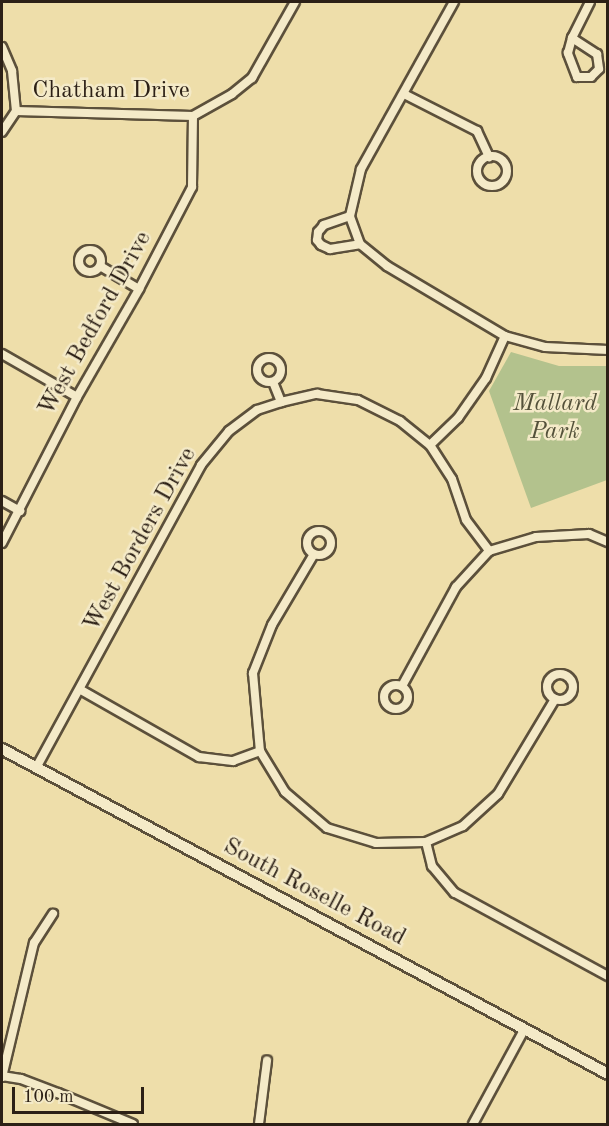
<!DOCTYPE html>
<html>
<head>
<meta charset="utf-8">
<style>
  body { margin:0 }
  #map { position:relative; width:609px; height:1126px; overflow:hidden; background:#eedeaa; font-family:"Old Standard TT",serif }
  div>[style] { position:absolute }
  [style*='--x'] { left:calc(var(--x)*1px); top:calc(var(--y)*1px); width:calc(var(--w)*1px); rotate:calc(var(--a)*1deg) }
  .green>* { inset:0; background:#b3c28d }
  .roads { filter:drop-shadow(2px 0 #5c503b) drop-shadow(-2px 0 #5c503b) drop-shadow(0 2px #5c503b) drop-shadow(0 -2px #5c503b) }
  .street>* { height:8px; margin:-4px; padding:0 4px; transform-origin:4px; border-radius:4px; background:#f4eac8 }
  .street>.ring { margin:-4px; padding:0; box-sizing:content-box; background:none; border:8px solid #f4eac8; border-radius:50% }
  .secondary>* { height:10px; margin:-5px; padding:0 5px; transform-origin:5px; border-radius:5px; background:#f4eac8 }
  span { translate:-50% -50%; white-space:nowrap; text-align:center; line-height:1.15; -webkit-text-stroke:5px #f4eac8; paint-order:stroke }
  .street-label { font-size:24px; color:#2c2016 }
  .park-label { font-size:24px; color:#54513a; font-style:italic }
  .frame { position:absolute; inset:0; border:3px solid #2c2016; pointer-events:none }
  .scale { position:absolute; left:12px; top:1087px; width:132px; height:27px; box-sizing:border-box; border:3px solid #2c2016; border-top:0; padding-left:8px; font-size:18px; line-height:21px; white-space:nowrap; color:#2c2016; -webkit-text-stroke:4px #f4eac8; paint-order:stroke }
</style>
</head>
<body>
<div id="map">
  <div class="green">
    <div style="clip-path:polygon(511px 352px,559px 366px,607px 366px,607px 480px,531px 508px,489px 391px)"></div>
  </div>
  <div class="roads">
    <div class="street">
      <div style="--x:572;--y:38;--w:30;--a:33"></div>
      <div style="--x:597;--y:54;--w:15;--a:82"></div>
      <div style="--x:599;--y:69;--w:11;--a:135"></div>
      <div style="--x:591;--y:77;--w:14;--a:180"></div>
      <div style="--x:577;--y:77;--w:26;--a:-111"></div>
      <div style="--x:568;--y:53;--w:16;--a:-75"></div>
      <div style="--x:572;--y:38;--w:40;--a:-63.4"></div>
      <div style="--x:2;--y:47;--w:26;--a:67"></div>
      <div style="--x:12;--y:71;--w:40;--a:84.3"></div>
      <div style="--x:16;--y:111;--w:25;--a:124"></div>
      <div style="--x:404;--y:94;--w:82;--a:26.9"></div>
      <div style="--x:477;--y:131;--w:29;--a:65"></div>
      <div style="--x:16;--y:111;--w:177;--a:1.6"></div>
      <div style="--x:193;--y:116;--w:45;--a:-29.4"></div>
      <div style="--x:232;--y:94;--w:26;--a:-39"></div>
      <div style="--x:252;--y:78;--w:87;--a:-60.5"></div>
      <div class="ring" style="left:477px;top:156px;width:22px;height:22px"></div>
      <div style="--x:350;--y:216;--w:28;--a:161"></div>
      <div style="--x:324;--y:225;--w:9;--a:131"></div>
      <div style="--x:318;--y:232;--w:8;--a:97"></div>
      <div style="--x:317;--y:240;--w:6;--a:51"></div>
      <div style="--x:321;--y:245;--w:10;--a:24"></div>
      <div style="--x:330;--y:249;--w:30;--a:-9"></div>
      <div style="--x:360;--y:244;--w:35;--a:39"></div>
      <div style="--x:387;--y:266;--w:137;--a:30.7"></div>
      <div style="--x:505;--y:336;--w:41;--a:15.4"></div>
      <div style="--x:545;--y:347;--w:63;--a:2.7"></div>
      <div style="--x:360;--y:244;--w:30;--a:-110"></div>
      <div style="--x:350;--y:216;--w:48;--a:-76.8"></div>
      <div style="--x:361;--y:169;--w:191;--a:-60.9"></div>
      <div class="ring" style="left:79px;top:250px;width:14px;height:14px"></div>
      <div style="--x:100;--y:266;--w:45;--a:30.5"></div>
      <div style="--x:2;--y:354;--w:86;--a:29.8"></div>
      <div class="ring" style="left:257px;top:358px;width:16px;height:16px"></div>
      <div style="--x:273;--y:382;--w:22;--a:68"></div>
      <div style="--x:430;--y:445;--w:39;--a:-44"></div>
      <div style="--x:458;--y:418;--w:49;--a:-55"></div>
      <div style="--x:486;--y:378;--w:46;--a:-65.7"></div>
      <div style="--x:2;--y:501;--w:21;--a:29"></div>
      <div class="ring" style="left:307px;top:531px;width:16px;height:16px"></div>
      <div style="--x:2;--y:543;--w:164;--a:-62.8"></div>
      <div style="--x:77;--y:397;--w:125;--a:-60.1"></div>
      <div style="--x:139;--y:289;--w:115;--a:-62.5"></div>
      <div style="--x:192;--y:187;--w:71;--a:-89.2"></div>
      <div style="--x:489;--y:551;--w:49;--a:-16.6"></div>
      <div style="--x:536;--y:537;--w:53;--a:-3.2"></div>
      <div style="--x:589;--y:534;--w:21;--a:23"></div>
      <div style="--x:314;--y:554;--w:82;--a:120.6"></div>
      <div style="--x:272;--y:625;--w:52;--a:111.6"></div>
      <div style="--x:253;--y:673;--w:78;--a:84.9"></div>
      <div style="--x:260;--y:751;--w:48;--a:58.6"></div>
      <div style="--x:285;--y:792;--w:55;--a:40.6"></div>
      <div style="--x:327;--y:828;--w:51;--a:17"></div>
      <div style="--x:376;--y:843;--w:50;--a:-1.1"></div>
      <div style="--x:426;--y:842;--w:40;--a:-23.4"></div>
      <div style="--x:463;--y:826;--w:47;--a:-42.4"></div>
      <div style="--x:498;--y:794;--w:111;--a:-59"></div>
      <div class="ring" style="left:547px;top:674px;width:18px;height:18px"></div>
      <div class="ring" style="left:384px;top:685px;width:16px;height:16px"></div>
      <div style="--x:81;--y:690;--w:136;--a:29.6"></div>
      <div style="--x:199;--y:757;--w:34;--a:7"></div>
      <div style="--x:233;--y:761;--w:29;--a:-20"></div>
      <div style="--x:36;--y:768;--w:345;--a:-61.4"></div>
      <div style="--x:201;--y:465;--w:44;--a:-50.5"></div>
      <div style="--x:229;--y:431;--w:35;--a:-37"></div>
      <div style="--x:257;--y:410;--w:25;--a:-18"></div>
      <div style="--x:281;--y:402;--w:37;--a:-13"></div>
      <div style="--x:317;--y:394;--w:41;--a:8.3"></div>
      <div style="--x:358;--y:400;--w:47;--a:26.6"></div>
      <div style="--x:400;--y:421;--w:38;--a:39"></div>
      <div style="--x:430;--y:445;--w:40;--a:57.1"></div>
      <div style="--x:452;--y:479;--w:43;--a:71.1"></div>
      <div style="--x:466;--y:520;--w:39;--a:53"></div>
      <div style="--x:489;--y:551;--w:49;--a:132.5"></div>
      <div style="--x:456;--y:587;--w:113;--a:118.6"></div>
      <div style="--x:426;--y:842;--w:25;--a:76"></div>
      <div style="--x:432;--y:866;--w:35;--a:50"></div>
      <div style="--x:455;--y:893;--w:174;--a:28.5"></div>
      <div style="--x:2;--y:1076;--w:19;--a:9"></div>
      <div style="--x:21;--y:1079;--w:40;--a:21"></div>
      <div style="--x:58;--y:1093;--w:81;--a:22.5"></div>
      <div style="--x:2;--y:1077;--w:138;--a:-76.6"></div>
      <div style="--x:34;--y:943;--w:35;--a:-57"></div>
      <div style="--x:259;--y:1124;--w:64;--a:-82.8"></div>
      <div style="--x:473;--y:1124;--w:107;--a:-61.5"></div>
    </div>
    <div class="secondary">
      <div style="--x:2;--y:749;--w:688;--a:28.2"></div>
    </div>
  </div>
  <div class="street-label">
    <span style="left:111px;top:92px">Chatham Drive</span>
    <span style="left:96px;top:324px;rotate:-61deg">West Bedford Drive</span>
    <span style="left:141px;top:540px;rotate:-61deg">West Borders Drive</span>
    <span style="left:314px;top:893px;rotate:28deg">South Roselle Road</span>
  </div>
  <div class="park-label">
    <span style="left:555px;top:419px">Mallard<br>Park</span>
  </div>
  <div class="frame"></div>
  <div class="scale">100 m</div>
</div>
</body>
</html>
